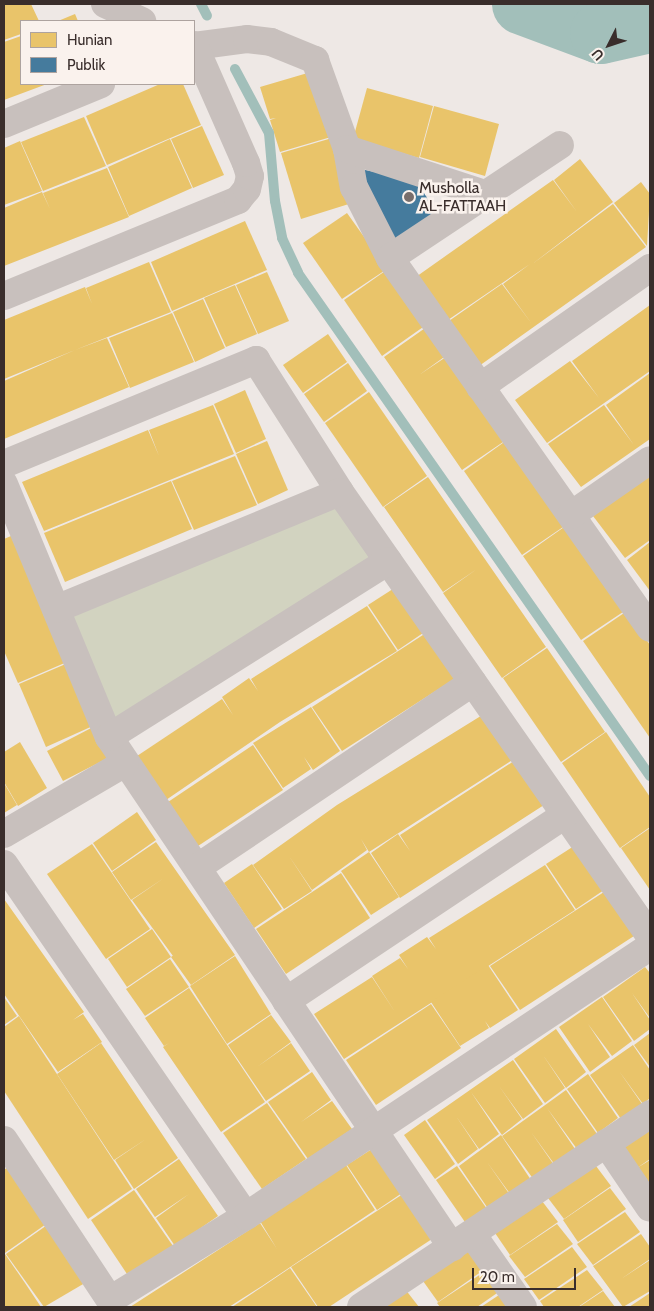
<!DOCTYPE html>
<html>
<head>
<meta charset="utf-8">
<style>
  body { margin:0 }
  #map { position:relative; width:654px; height:1311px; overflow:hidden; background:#eee8e5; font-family:Cabin,sans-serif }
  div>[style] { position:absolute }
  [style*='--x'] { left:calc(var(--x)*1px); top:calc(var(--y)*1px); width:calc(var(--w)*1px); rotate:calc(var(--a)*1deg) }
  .green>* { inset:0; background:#d2d3c0 }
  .homes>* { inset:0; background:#e9c46a }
  .public>* { inset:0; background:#457b9d }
  .stream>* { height:10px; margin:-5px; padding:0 5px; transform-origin:5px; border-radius:5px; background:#a2bfba }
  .river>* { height:62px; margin:-31px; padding:0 31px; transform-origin:31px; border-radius:31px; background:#a2bfba }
  .minor>* { height:28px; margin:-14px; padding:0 14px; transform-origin:14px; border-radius:14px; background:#c8c0bd }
  .dots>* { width:14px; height:14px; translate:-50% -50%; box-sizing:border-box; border:2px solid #faf2ed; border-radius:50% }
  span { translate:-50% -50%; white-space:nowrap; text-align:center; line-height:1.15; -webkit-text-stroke:5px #faf2ed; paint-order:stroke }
  .poi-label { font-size:16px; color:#392d2b }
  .left { translate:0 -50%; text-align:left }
  .frame { position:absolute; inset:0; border:5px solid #392d2b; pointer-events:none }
  .legend { position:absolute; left:20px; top:20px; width:175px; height:65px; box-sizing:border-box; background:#faf2ed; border:1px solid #ada39f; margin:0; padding:6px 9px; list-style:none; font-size:15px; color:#392d2b }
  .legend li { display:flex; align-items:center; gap:10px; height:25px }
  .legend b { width:25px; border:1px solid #ada39f }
  .north { position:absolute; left:584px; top:20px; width:50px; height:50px; -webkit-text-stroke:4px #faf2ed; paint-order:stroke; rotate:229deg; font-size:14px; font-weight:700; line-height:20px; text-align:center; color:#392d2b }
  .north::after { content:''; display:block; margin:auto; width:18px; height:22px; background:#392d2b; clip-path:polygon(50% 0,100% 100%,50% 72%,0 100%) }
  .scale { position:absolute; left:472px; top:1268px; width:104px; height:22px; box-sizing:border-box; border:2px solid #392d2b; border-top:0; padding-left:6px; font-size:15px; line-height:18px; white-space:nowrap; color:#392d2b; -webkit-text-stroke:4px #faf2ed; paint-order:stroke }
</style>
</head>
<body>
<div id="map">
  <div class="green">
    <div style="clip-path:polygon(340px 492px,388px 561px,109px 737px,56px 609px)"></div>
  </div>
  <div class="homes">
    <div style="clip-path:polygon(4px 4px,31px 4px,39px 21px,21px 21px,21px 34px,4px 40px)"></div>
    <div style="clip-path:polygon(75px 14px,78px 21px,58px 21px)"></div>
    <div style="clip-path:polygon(21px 36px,21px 84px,47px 84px,4px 100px,4px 42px)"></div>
    <div style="clip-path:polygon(311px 72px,331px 137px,280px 152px,270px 120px,276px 118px,270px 119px,260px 87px)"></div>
    <div style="clip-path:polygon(160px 84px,183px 84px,201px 125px,107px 165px,86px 116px)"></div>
    <div style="clip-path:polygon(367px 88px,433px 106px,419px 158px,353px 139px)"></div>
    <div style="clip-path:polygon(434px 106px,499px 124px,485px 176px,420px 157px)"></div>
    <div style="clip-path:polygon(84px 117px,106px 166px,43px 191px,21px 142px)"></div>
    <div style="clip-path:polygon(202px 126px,224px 175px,193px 188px,171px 139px)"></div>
    <div style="clip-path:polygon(332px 138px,352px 203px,301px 219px,281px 153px)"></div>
    <div style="clip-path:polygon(170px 139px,192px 188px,129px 216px,108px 167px)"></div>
    <div style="clip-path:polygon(20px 141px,42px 191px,4px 205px,4px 148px)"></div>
    <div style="clip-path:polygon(580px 159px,613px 202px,531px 265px,613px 204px,646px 247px,479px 366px,446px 323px,502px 284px,532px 324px,503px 284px,530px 264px,445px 322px,413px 279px,553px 180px,577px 212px,554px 180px)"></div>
    <div style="clip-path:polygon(107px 168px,129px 217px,4px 266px,4px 208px,42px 192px,50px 209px,43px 193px)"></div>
    <div style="clip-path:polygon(641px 182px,650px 194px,647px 246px,614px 203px)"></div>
    <div style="clip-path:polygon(347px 213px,387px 269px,342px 299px,303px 243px)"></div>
    <div style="clip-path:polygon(245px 221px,267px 270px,172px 311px,151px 262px)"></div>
    <div style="clip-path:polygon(149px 262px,171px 312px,75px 350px,107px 338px,129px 387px,4px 439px,4px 381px,75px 350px,4px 379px,4px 320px,85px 287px,92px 304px,86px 288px)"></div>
    <div style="clip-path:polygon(388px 269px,426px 325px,382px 356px,344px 300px)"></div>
    <div style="clip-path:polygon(267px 272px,289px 321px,258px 334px,236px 285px)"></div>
    <div style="clip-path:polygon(235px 285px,257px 334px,226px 347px,204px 298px)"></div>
    <div style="clip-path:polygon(203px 299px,225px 348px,195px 362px,173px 312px)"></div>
    <div style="clip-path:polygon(650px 305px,650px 371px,547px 443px,515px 400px,570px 361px,599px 398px,572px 361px)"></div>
    <div style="clip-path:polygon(172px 313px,194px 362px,130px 388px,109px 338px)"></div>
    <div style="clip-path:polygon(428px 326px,447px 355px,419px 375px,449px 355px,506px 440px,462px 470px,384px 357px)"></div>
    <div style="clip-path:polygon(328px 334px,347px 362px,303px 393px,283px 365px)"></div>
    <div style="clip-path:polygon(348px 363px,367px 391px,324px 422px,304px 394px)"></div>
    <div style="clip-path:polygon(650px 373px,650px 439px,581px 487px,548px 444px,604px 405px,634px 445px,606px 405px)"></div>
    <div style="clip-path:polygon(245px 390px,266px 439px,236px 453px,214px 404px)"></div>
    <div style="clip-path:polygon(369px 392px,427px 476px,383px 507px,325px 423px)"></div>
    <div style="clip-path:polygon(213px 405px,234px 454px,44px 531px,22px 482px,148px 430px,159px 456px,149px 430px)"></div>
    <div style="clip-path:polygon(507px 440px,566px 525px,522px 555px,464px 471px)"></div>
    <div style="clip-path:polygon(267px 441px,288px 490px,258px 504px,236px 454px)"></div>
    <div style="clip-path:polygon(235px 456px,257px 505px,194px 530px,172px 481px)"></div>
    <div style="clip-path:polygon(649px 476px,650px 540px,625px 558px,593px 516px)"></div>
    <div style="clip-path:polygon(428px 477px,546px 647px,502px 678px,443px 593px,477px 569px,443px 592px,384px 507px)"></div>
    <div style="clip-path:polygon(171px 481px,192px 529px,65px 582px,44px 533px)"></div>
    <div style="clip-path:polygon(567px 525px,626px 610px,581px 640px,523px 556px)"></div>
    <div style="clip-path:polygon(11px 536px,67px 662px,18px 683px,4px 651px,4px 539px)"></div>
    <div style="clip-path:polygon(650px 542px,650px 591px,627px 560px)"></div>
    <div style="clip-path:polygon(396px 587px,426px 631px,398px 650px,368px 605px)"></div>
    <div style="clip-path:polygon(367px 606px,397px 651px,280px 722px,166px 800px,137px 756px,194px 718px,215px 750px,194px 718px,222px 699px,233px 715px,222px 697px,249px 678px,258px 691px,251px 679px)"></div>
    <div style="clip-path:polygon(627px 611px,650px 645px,650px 738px,583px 641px)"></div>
    <div style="clip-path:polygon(426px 633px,456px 678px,342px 751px,312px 707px)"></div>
    <div style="clip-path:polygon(547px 648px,605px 732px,561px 762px,503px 678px)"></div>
    <div style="clip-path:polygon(68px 663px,95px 725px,46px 747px,19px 684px)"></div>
    <div style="clip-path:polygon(311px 707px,340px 751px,313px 770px,304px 757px,311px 769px,283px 788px,253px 743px)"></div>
    <div style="clip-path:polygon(484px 714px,514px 759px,369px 852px,361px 839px,367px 850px,312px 890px,289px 856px,312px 891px,284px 909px,253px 865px,337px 805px)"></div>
    <div style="clip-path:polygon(95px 726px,110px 757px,63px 781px,47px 751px)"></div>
    <div style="clip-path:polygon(606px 732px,650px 797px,650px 827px,620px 848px,562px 763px)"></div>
    <div style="clip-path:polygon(20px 742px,47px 788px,18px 806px,4px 782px,4px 752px)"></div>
    <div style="clip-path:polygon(253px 745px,283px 790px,198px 846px,168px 802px)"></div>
    <div style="clip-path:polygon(514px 761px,544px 805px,400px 898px,371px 853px,398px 834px,410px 851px,400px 835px)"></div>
    <div style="clip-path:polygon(4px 783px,17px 805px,4px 813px)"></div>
    <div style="clip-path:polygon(137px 812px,156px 840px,112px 871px,93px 843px)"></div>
    <div style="clip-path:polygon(650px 828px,650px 890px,621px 848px)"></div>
    <div style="clip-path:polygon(156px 842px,235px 955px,191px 985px,171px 957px,182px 949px,173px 956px,132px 900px,164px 878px,131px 900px,112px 872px)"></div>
    <div style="clip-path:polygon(92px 844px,150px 929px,106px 959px,47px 874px)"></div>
    <div style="clip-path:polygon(574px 846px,604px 890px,576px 909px,546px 864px)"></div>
    <div style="clip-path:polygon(369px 852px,399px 897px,371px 915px,341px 871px)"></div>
    <div style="clip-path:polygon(252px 864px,282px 909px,254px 928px,224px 883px)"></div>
    <div style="clip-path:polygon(545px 865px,575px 910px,344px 1059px,314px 1014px,372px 977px,395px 1012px,372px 976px,400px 958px,408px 969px,399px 955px,427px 937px,436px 949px,429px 938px)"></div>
    <div style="clip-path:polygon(341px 873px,370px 918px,286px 974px,256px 929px)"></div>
    <div style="clip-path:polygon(604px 892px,634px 936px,520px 1010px,490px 966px)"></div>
    <div style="clip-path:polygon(4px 899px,84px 1012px,73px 1020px,83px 1014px,102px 1042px,58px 1072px,4px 994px)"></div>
    <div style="clip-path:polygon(152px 929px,171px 957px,127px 987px,108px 959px)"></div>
    <div style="clip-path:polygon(235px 956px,271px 1014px,227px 1044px,190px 986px)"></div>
    <div style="clip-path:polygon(170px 959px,189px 987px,145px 1016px,126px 989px)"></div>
    <div style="clip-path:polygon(488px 965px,518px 1010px,490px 1028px,485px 1021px,489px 1028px,460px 1046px,431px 1002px)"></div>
    <div style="clip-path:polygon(645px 967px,650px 973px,650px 1018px,632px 993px,650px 1020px,650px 1029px,634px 1041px,603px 997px)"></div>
    <div style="clip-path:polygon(189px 988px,265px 1102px,221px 1132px,163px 1047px,169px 1043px,164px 1046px,145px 1018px)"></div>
    <div style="clip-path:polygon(4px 997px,17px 1016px,4px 1025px)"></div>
    <div style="clip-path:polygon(602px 997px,632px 1041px,612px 1056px,588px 1024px,610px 1057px,590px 1072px,559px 1027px)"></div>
    <div style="clip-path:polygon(431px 1004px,461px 1048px,376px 1105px,346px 1060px)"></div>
    <div style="clip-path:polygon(271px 1015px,291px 1042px,257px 1067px,291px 1043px,310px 1071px,266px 1101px,228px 1045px)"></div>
    <div style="clip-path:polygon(19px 1016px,132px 1189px,88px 1219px,4px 1091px,4px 1027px)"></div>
    <div style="clip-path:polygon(556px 1029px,586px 1072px,566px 1088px,543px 1055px,565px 1088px,545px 1103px,514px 1059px)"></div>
    <div style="clip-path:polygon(650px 1033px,650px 1067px,634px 1045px)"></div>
    <div style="clip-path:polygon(101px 1043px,178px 1158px,134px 1189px,115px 1160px,146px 1139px,114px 1160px,57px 1074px)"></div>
    <div style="clip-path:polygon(633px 1045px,650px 1070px,650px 1098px,643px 1104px,619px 1071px,642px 1104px,621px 1119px,590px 1075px)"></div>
    <div style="clip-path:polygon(513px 1060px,543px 1104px,523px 1119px,499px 1086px,522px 1119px,502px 1135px,471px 1092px,499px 1134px,479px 1149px,456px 1116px,478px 1149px,458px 1164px,427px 1120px)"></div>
    <div style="clip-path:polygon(312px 1072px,331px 1100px,301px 1122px,332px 1101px,352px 1129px,308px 1159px,268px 1102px)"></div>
    <div style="clip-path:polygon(588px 1074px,618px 1118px,598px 1133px,567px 1089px)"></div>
    <div style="clip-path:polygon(566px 1090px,597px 1134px,577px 1149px,547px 1108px,575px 1149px,555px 1165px,531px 1132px,554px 1165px,534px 1180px,502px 1136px)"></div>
    <div style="clip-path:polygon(267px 1103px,306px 1159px,262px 1189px,223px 1133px)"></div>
    <div style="clip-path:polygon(425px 1120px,455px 1164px,435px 1179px,404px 1135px)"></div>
    <div style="clip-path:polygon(650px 1128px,650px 1159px,637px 1168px,650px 1160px,650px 1192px,619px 1149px)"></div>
    <div style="clip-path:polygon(501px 1135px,531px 1180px,511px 1195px,487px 1162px,510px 1195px,489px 1210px,459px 1166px)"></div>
    <div style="clip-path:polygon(375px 1147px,405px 1191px,377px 1210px,347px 1165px)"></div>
    <div style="clip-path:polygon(179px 1159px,218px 1216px,175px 1246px,156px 1218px,189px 1194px,155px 1217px,136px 1189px)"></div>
    <div style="clip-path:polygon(346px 1165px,375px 1210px,262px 1286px,229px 1307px,130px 1307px,260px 1223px,277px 1249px,260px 1221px)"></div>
    <div style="clip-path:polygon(9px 1166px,49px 1222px,5px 1253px,4px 1170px)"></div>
    <div style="clip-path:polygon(457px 1166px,487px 1209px,467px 1225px,436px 1180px)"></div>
    <div style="clip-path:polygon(596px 1166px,611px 1186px,564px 1219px,548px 1198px)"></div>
    <div style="clip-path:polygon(610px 1188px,626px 1209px,578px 1242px,563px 1220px)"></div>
    <div style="clip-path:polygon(134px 1190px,173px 1246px,129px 1277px,91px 1220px)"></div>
    <div style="clip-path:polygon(406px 1192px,435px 1237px,329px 1307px,318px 1307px,291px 1267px)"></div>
    <div style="clip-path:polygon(542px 1201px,558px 1222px,510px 1255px,495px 1233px)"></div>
    <div style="clip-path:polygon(625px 1212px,640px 1232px,593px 1265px,577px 1244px)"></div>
    <div style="clip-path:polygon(50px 1223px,90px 1280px,44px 1307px,6px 1254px)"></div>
    <div style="clip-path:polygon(557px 1224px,573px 1244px,525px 1277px,509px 1256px)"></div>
    <div style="clip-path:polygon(641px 1234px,650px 1247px,650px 1259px,621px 1279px,650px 1260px,650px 1291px,623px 1307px,593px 1266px)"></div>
    <div style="clip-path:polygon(572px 1247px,587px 1267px,539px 1300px,524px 1279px)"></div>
    <div style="clip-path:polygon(470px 1249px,485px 1269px,438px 1302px,423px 1281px)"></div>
    <div style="clip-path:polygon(5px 1254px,25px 1283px,41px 1307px,4px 1307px)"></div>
    <div style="clip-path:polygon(290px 1268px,317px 1307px,232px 1307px,262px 1287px)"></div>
    <div style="clip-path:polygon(587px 1270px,603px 1290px,578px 1307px,544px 1307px,540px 1301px)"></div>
    <div style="clip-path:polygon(484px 1272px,500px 1291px,477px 1307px,440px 1307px,437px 1303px)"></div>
    <div style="clip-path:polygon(405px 1289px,419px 1307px,379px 1307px)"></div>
    <div style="clip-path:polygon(603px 1291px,615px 1307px,579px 1307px)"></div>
    <div style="clip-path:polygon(650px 1293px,650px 1307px,629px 1307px)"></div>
    <div style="clip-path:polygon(499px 1295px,509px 1307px,481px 1307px)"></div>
  </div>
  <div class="public">
    <div style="clip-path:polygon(360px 169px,420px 181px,435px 218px,393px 247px)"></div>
  </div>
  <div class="stream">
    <div style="--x:201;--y:4;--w:13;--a:63"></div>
    <div style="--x:235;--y:69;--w:72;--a:62"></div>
    <div style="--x:269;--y:133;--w:68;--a:85"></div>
    <div style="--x:275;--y:201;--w:38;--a:79"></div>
    <div style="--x:282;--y:238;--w:38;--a:65"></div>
    <div style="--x:298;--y:273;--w:614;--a:55.02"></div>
  </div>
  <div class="river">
    <div style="--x:523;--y:4;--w:83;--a:20.4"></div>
    <div style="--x:601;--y:33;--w:50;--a:-12.7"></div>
  </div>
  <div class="minor">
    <div style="--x:105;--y:4;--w:41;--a:24.7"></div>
    <div style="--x:194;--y:46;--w:53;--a:-7.5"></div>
    <div style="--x:247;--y:39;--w:24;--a:7"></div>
    <div style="--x:271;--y:42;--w:48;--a:22.2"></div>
    <div style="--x:315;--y:60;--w:95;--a:70.2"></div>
    <div style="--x:347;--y:149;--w:39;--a:80"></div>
    <div style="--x:354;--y:187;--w:80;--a:63.1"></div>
    <div style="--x:390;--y:258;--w:452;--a:54.9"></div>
    <div style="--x:4;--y:124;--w:105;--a:-22.4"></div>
    <div style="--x:347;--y:149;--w:145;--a:18.1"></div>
    <div style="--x:390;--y:258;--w:204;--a:-33.6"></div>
    <div style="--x:4;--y:296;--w:253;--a:-22.3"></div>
    <div style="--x:238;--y:200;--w:14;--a:-51"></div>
    <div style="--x:247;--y:189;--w:13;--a:-77"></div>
    <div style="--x:250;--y:176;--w:14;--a:-107"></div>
    <div style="--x:246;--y:163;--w:129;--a:-113.8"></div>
    <div style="--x:480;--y:387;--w:208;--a:-35"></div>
    <div style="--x:4;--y:464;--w:273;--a:-22.4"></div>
    <div style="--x:256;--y:360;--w:156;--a:57.5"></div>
    <div style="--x:340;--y:492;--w:542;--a:55.08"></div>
    <div style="--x:4;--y:484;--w:274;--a:67.5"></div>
    <div style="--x:109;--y:737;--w:615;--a:56.08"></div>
    <div style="--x:571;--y:515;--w:96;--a:-34.8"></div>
    <div style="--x:56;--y:609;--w:307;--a:-22.4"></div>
    <div style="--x:109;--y:737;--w:330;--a:-32.2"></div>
    <div style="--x:4;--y:834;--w:140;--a:-30.4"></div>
    <div style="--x:4;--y:864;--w:427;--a:55.5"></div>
    <div style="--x:198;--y:867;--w:331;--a:-33.9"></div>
    <div style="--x:286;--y:1001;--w:335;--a:-33.7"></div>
    <div style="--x:4;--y:1140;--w:192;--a:56.5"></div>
    <div style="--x:110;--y:1300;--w:160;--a:-31.7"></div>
    <div style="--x:246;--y:1216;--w:485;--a:-33.7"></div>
    <div style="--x:606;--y:1143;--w:78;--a:55.9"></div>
    <div style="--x:472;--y:1234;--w:89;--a:55.1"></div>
    <div style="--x:361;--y:1307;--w:348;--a:-33.7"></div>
  </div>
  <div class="dots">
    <div style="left:409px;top:197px;background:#786e6c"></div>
  </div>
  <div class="poi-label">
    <span class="left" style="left:419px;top:197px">Musholla<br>AL-FATTAAH</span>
  </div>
  <div class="frame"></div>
  <ul class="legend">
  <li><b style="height:14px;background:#e9c46a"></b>Hunian</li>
  <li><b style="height:14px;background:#457b9d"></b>Publik</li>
  </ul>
  <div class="north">U</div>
  <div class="scale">20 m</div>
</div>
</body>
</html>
